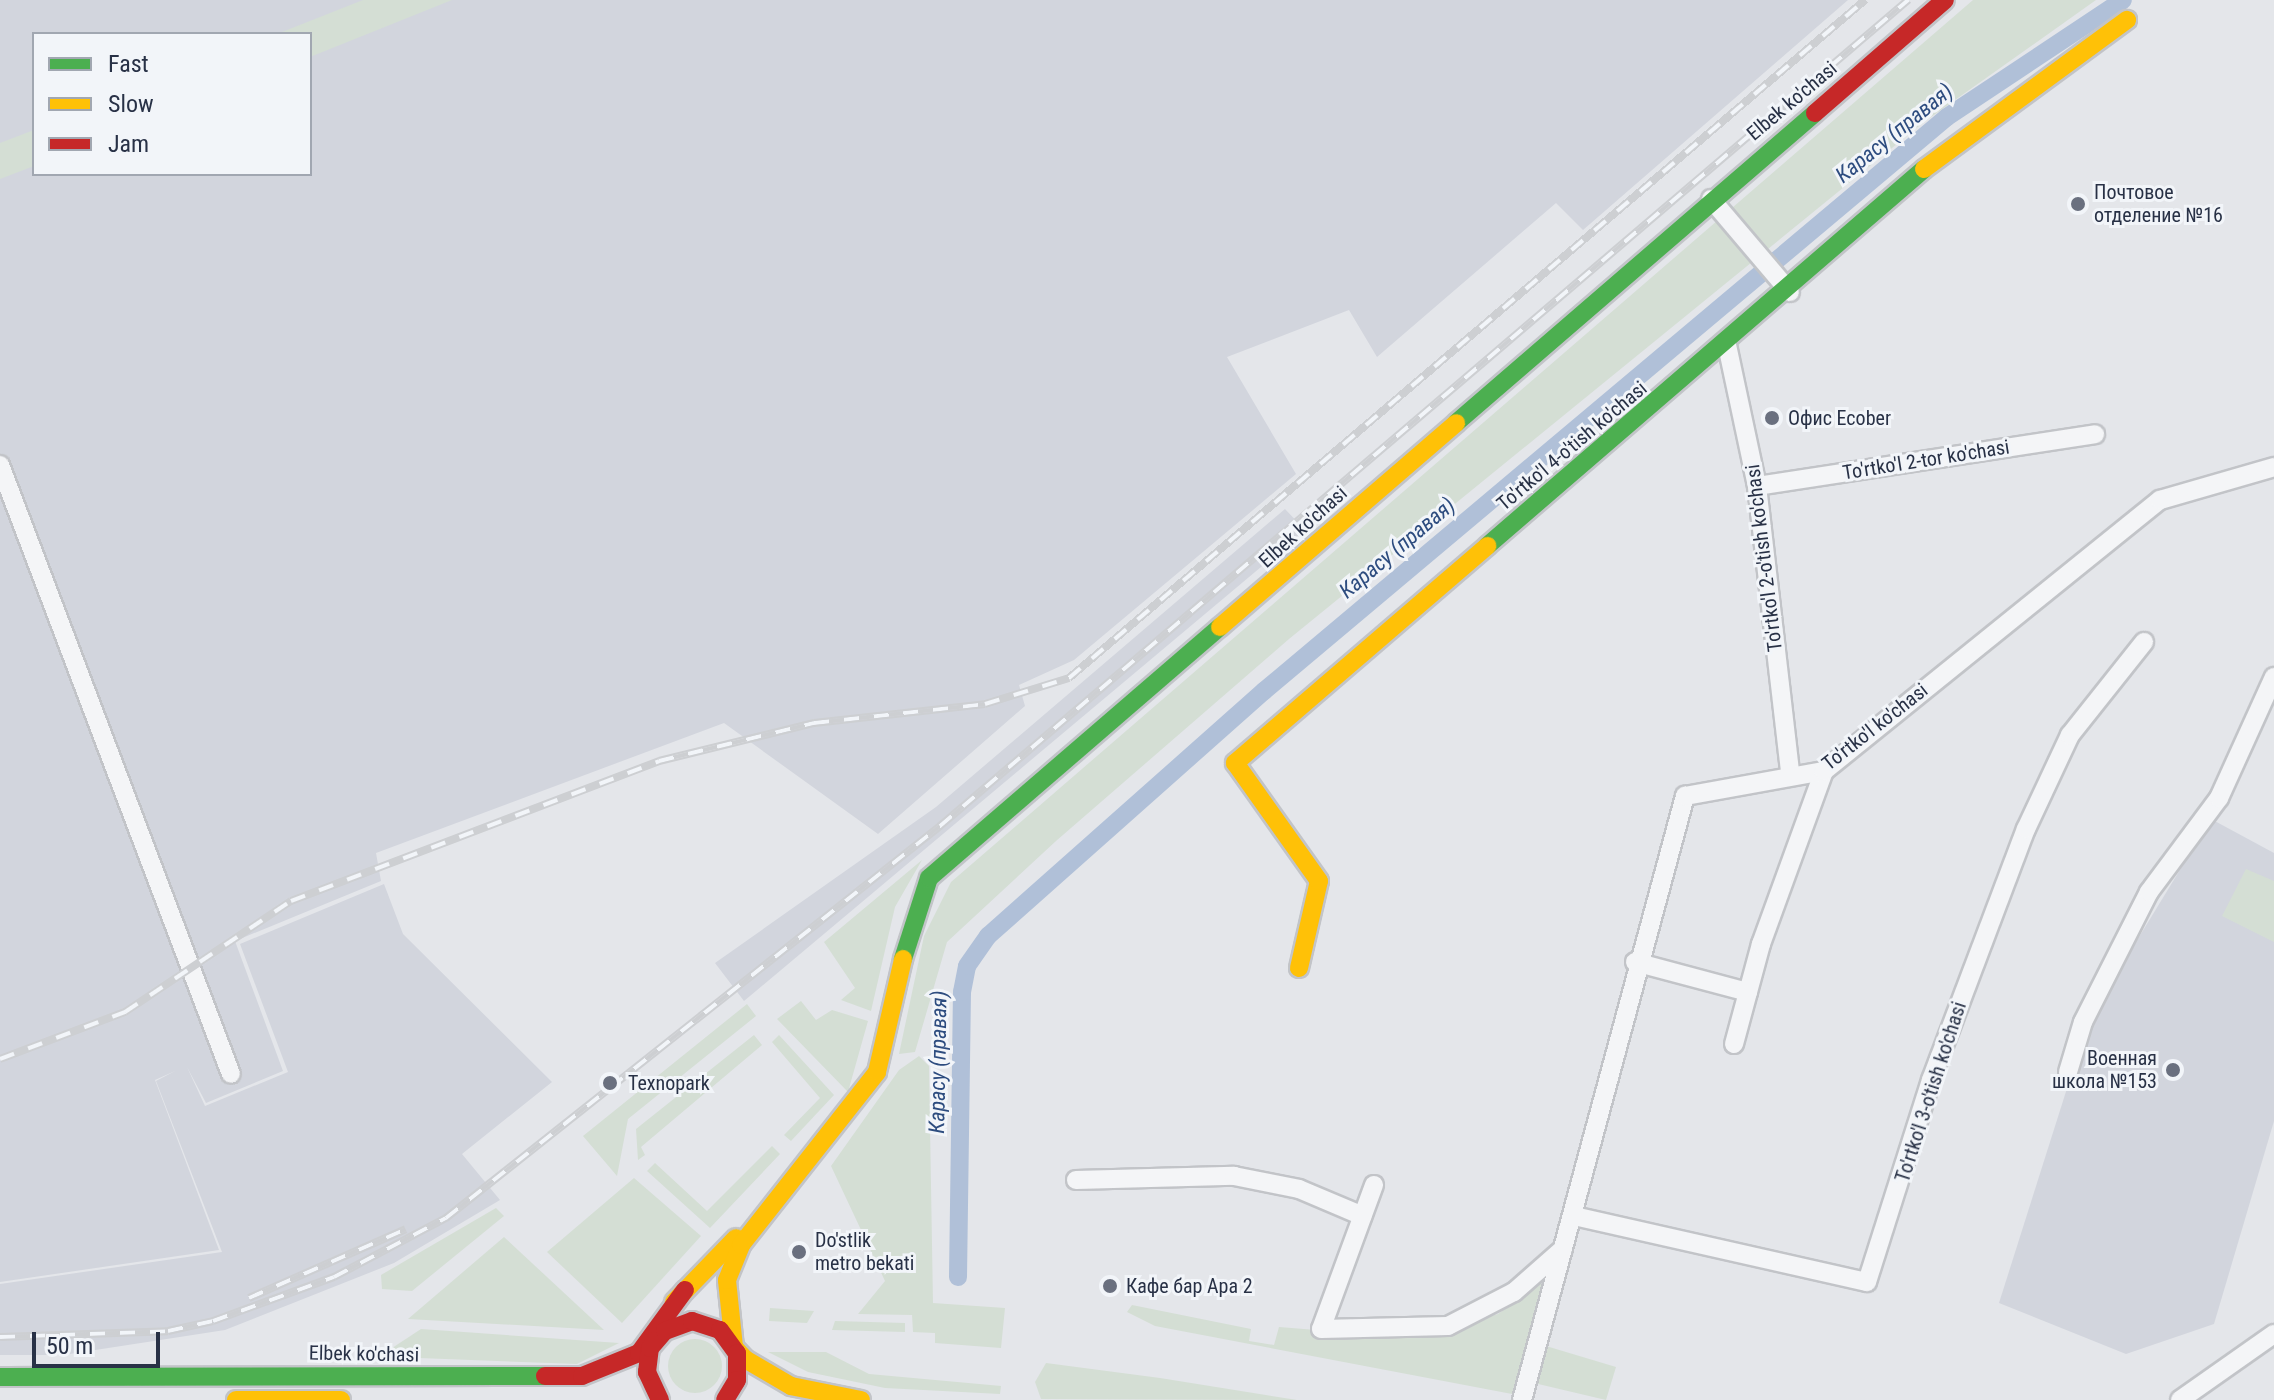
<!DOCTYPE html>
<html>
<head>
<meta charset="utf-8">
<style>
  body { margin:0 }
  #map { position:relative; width:2274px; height:1400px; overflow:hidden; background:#e4e6ea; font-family:"Roboto Condensed",sans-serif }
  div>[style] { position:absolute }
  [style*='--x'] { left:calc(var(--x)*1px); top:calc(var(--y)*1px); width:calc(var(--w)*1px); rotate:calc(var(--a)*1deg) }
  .built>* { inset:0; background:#d2d5dd }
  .green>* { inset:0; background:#d4ded4 }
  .round { border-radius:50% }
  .canal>* { height:18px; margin:-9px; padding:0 9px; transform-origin:9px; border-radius:9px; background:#b0c0d8 }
  .roads { filter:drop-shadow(2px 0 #c2c4c8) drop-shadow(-2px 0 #c2c4c8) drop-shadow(0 2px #c2c4c8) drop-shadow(0 -2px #c2c4c8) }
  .street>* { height:18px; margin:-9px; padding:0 9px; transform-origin:9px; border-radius:9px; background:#f4f5f7 }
  .fast>* { height:18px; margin:-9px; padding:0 9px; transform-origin:9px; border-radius:9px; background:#4caf50 }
  .slow>* { height:18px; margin:-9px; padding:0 9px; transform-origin:9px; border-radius:9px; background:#ffc107 }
  .jam>* { height:18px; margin:-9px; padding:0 9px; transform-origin:9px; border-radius:9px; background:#c62828 }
  .rail>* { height:8px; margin-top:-4px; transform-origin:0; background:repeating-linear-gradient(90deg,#f2f5f9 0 15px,#cdcfd2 0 30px); box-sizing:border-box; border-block:2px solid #cdcfd2 }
  .dots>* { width:22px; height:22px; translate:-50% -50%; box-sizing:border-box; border:4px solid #f2f5f9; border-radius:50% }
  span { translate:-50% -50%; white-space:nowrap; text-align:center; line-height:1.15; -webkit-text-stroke:6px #f2f5f9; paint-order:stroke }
  .street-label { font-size:20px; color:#283146 }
  .poi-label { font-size:20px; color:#283146 }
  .left { translate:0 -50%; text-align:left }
  .right { translate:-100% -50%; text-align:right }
  .water-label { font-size:22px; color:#2d4c7f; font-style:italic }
  .legend { position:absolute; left:32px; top:32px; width:280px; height:144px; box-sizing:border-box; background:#f2f5f9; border:2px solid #a1a7b1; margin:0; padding:10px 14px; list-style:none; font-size:24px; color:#283146 }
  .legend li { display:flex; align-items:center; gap:16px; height:40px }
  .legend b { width:40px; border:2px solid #a1a7b1 }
  .scale { position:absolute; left:32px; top:1332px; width:128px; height:36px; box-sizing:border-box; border:4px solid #283146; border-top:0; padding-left:10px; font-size:24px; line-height:28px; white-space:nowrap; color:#283146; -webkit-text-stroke:6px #f2f5f9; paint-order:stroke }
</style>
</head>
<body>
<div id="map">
  <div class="built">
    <div style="clip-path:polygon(evenodd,0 0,1848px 0,1583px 230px,1556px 203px,1377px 357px,1349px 310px,1227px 357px,1296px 474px,1074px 660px,1019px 685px,1025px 706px,878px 834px,724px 723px,376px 853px,381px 881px,235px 941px,283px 1071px,206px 1103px,187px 1067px,205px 1106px,288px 1072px,240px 944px,384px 884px,403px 934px,552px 1082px,462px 1154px,500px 1200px,394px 1263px,225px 1330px,63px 1355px,0 1355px,0 1284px,222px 1252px,156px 1081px,175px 1071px,155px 1080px,219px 1250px,0 1282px,0 0,34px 34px,310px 34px,310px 174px,34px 174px,34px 34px)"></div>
    <div style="clip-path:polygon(1285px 509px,1305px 530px,744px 1001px,715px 963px,936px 807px)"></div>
    <div style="clip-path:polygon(2211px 819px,2274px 853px,2274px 1121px,2214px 1324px,2126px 1354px,1999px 1303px,2089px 1019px)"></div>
  </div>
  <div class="green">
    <div style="clip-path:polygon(363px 0,452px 0,310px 57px,310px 34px,277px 34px)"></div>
    <div style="clip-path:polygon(1973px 0,2096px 0,1924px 122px,1289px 639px,1056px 841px,947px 942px,915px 1052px,899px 1054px,924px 936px,951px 882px)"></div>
    <div style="clip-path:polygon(34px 130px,34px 166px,0 179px,0 143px)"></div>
    <div style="clip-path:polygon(922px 860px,895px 907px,871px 1011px,841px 1000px,855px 988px,824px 942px)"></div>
    <div style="clip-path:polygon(2246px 869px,2274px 881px,2274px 942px,2222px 916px)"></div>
    <div style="clip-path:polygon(801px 1001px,816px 1020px,832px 1010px,868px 1021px,848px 1092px,777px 1019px)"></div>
    <div style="clip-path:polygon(747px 1004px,756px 1016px,628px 1119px,617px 1176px,583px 1136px)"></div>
    <div style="clip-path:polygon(754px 1035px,762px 1045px,641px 1147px,645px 1155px,638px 1160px,636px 1129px)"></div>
    <div style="clip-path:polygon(779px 1035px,834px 1095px,791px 1141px,784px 1135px,820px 1098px,772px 1042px)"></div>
    <div style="clip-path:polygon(919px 1056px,929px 1066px,933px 1303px,1005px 1308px,1001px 1348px,935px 1343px,935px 1333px,913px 1332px,912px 1315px,858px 1314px,885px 1281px,831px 1166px,899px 1070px)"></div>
    <div style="clip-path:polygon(772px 1146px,780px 1154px,710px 1228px,647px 1171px,655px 1163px,707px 1211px)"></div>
    <div style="clip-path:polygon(634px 1178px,701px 1236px,622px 1323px,547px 1252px)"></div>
    <div style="clip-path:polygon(496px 1208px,504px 1216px,412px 1291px,382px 1289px,381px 1275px)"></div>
    <div style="clip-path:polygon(504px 1237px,604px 1330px,408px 1319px)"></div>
    <div style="clip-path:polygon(1550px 1275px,1512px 1394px,1155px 1326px,1127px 1312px,1132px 1305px,1251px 1329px,1249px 1341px,1274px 1345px,1279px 1327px,1416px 1338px,1498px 1314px)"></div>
    <div style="clip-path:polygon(770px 1308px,814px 1311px,807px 1323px,769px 1321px)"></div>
    <div style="clip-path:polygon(835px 1321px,905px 1323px,905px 1332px,832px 1330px)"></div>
    <div style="clip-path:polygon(421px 1329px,619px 1343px,577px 1364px,393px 1357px,389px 1350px)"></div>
    <div class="round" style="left:668px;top:1339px;width:54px;height:54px"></div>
    <div style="clip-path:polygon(1546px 1346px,1616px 1367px,1606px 1400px,1534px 1383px)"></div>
    <div style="clip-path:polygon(768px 1352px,826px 1352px,869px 1374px,1001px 1386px,1000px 1394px,885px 1388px,808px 1372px)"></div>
    <div style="clip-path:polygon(1046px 1363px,1160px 1378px,1297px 1400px,1041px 1399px,1035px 1382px)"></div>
  </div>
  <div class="canal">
    <div style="--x:958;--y:1277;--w:285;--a:-89.2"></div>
    <div style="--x:962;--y:992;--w:26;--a:-79"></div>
    <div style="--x:967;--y:966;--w:37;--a:-55"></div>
    <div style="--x:988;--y:936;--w:369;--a:-41.6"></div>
    <div style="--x:1264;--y:691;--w:892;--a:-40.04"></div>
    <div style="--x:1947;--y:117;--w:211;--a:-33.6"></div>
  </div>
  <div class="roads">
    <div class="street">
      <div style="--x:1711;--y:199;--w:122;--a:49.7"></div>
      <div style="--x:1727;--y:345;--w:144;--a:78"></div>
      <div style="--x:1757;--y:486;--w:289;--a:83.4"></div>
      <div style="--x:0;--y:465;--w:651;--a:69.23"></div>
      <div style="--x:1757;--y:486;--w:342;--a:-8.7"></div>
      <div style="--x:1635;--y:962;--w:117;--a:14.9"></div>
      <div style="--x:1734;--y:1044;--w:104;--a:-74.9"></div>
      <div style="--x:1761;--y:944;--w:184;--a:-70"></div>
      <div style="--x:2068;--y:1072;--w:52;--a:-73.3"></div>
      <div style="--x:2083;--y:1022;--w:146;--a:-63.1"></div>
      <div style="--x:2149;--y:892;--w:117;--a:-53.3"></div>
      <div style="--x:2219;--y:798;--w:133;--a:-65.6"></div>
      <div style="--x:1076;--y:1180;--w:158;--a:-1.5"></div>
      <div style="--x:1234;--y:1176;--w:66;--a:11.3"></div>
      <div style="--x:1299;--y:1189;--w:69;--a:22.9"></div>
      <div style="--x:1374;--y:1185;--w:153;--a:110.2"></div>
      <div style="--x:1321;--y:1329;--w:127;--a:-1.4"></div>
      <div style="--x:1448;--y:1326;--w:74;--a:-27.3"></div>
      <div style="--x:1514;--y:1292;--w:65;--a:-41.3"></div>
      <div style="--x:1574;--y:1216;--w:300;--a:12.7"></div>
      <div style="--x:1867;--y:1282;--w:212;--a:-72.4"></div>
      <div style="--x:1931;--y:1080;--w:268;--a:-69.3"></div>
      <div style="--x:2026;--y:829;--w:104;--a:-64.9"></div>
      <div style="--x:2070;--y:735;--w:119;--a:-51.5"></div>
      <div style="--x:1522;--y:1400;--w:626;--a:-74.9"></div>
      <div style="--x:1685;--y:796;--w:141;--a:-10.2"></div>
      <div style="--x:1824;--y:771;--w:432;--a:-38.9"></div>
      <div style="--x:2160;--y:500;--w:119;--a:-16.1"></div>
      <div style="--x:2180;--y:1400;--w:115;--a:-35.1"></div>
    </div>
    <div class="fast">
      <div style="--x:1456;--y:423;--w:474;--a:-40.8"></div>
      <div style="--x:1487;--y:546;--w:577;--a:-40.78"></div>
      <div style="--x:903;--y:959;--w:85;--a:-72.2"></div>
      <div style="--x:929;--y:878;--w:384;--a:-40.8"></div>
      <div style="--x:0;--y:1377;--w:545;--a:-0.11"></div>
    </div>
    <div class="slow">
      <div style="--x:1924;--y:169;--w:252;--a:-36.3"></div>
      <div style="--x:1220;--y:627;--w:312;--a:-40.8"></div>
      <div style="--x:1299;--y:968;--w:89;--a:-77.1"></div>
      <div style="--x:1319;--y:881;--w:145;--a:-125.4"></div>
      <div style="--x:1235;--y:763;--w:333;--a:-40.7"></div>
      <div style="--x:674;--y:1302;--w:89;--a:-45.9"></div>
      <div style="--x:236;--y:1400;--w:105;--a:0"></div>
      <div style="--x:861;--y:1400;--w:71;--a:-168.7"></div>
      <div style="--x:791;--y:1386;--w:53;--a:-149.6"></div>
      <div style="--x:745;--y:1359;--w:16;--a:-133"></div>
      <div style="--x:734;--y:1347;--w:67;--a:-96"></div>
      <div style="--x:727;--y:1280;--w:38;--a:-68"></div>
      <div style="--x:741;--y:1245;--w:220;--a:-51.8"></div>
      <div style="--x:877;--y:1072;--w:116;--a:-77"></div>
    </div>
    <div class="jam">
      <div style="--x:1815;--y:113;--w:172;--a:-41"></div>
      <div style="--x:545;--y:1376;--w:37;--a:0"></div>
      <div style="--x:582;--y:1376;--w:61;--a:-22"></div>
      <div style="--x:639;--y:1353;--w:78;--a:-53.9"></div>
      <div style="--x:660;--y:1400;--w:31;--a:-115"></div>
      <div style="--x:647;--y:1372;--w:24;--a:-83"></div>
      <div style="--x:650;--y:1348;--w:23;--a:-49"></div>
      <div style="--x:665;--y:1331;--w:29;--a:-20"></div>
      <div style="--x:692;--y:1321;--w:29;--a:18"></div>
      <div style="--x:720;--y:1330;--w:29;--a:54"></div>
      <div style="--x:737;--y:1353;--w:27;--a:90"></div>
      <div style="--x:737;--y:1380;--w:23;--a:121"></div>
    </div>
  </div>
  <div class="rail">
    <div style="--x:0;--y:1059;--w:134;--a:-20.6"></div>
    <div style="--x:125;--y:1012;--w:200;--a:-33.8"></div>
    <div style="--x:291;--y:901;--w:394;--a:-20.8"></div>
    <div style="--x:659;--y:761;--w:160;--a:-13.8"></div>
    <div style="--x:814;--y:723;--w:172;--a:-6.3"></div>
    <div style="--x:985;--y:704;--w:88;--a:-17.2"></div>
    <div style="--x:1069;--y:678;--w:1046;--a:-40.42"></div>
    <div style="--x:249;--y:1298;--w:171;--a:-23.7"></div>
    <div style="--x:0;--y:1337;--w:168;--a:-2"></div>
    <div style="--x:168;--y:1331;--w:46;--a:-12.5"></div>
    <div style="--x:213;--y:1321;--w:129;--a:-20"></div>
    <div style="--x:334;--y:1277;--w:127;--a:-27.8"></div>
    <div style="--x:446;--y:1218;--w:631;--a:-38.43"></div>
    <div style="--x:940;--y:826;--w:1273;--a:-40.47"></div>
  </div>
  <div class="dots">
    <div style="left:2078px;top:204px;background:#6a707f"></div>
    <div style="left:1772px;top:418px;background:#6a707f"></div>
    <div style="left:2173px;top:1070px;background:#6a707f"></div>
    <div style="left:610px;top:1083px;background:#6a707f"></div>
    <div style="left:799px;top:1252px;background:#6a707f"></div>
    <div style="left:1110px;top:1286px;background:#6a707f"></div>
  </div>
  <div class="street-label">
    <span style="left:1792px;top:101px;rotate:-40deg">Elbek ko'chasi</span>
    <span style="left:1572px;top:446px;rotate:-40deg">To'rtko'l 4-o'tish ko'chasi</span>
    <span style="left:1926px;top:460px;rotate:-9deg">To'rtko'l 2-tor ko'chasi</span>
    <span style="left:1303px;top:527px;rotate:-42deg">Elbek ko'chasi</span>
    <span style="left:1764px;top:558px;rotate:-97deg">To'rtko'l 2-o'tish ko'chasi</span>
    <span style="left:1875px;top:727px;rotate:-38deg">To'rtko'l ko'chasi</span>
    <span style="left:1931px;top:1092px;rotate:-72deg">To'rtko'l 3-o'tish ko'chasi</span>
    <span style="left:364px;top:1354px;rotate:1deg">Elbek ko'chasi</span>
  </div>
  <div class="poi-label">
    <span class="left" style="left:2094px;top:204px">Почтовое<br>отделение №16</span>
    <span class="left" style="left:1788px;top:418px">Офис Ecober</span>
    <span class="right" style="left:2157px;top:1070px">Военная<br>школа №153</span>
    <span class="left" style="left:628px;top:1083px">Texnopark</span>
    <span class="left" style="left:815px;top:1252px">Do'stlik<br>metro bekati</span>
    <span class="left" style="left:1126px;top:1286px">Кафе бар Ара 2</span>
  </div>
  <div class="water-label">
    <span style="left:1894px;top:133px;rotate:-39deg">Карасу (правая)</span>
    <span style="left:1397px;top:548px;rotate:-40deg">Карасу (правая)</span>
    <span style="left:938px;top:1062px;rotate:-89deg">Карасу (правая)</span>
  </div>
  <ul class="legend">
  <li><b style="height:10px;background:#4caf50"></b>Fast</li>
  <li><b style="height:10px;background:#ffc107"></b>Slow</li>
  <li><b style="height:10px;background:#c62828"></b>Jam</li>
  </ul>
  <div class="scale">50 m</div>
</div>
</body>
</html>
